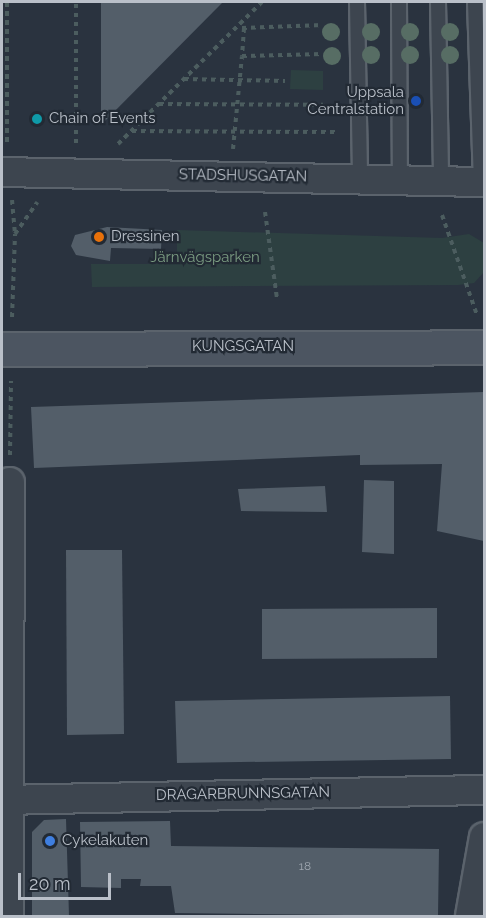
<!DOCTYPE html>
<html>
<head>
<meta charset="utf-8">
<style>
  body { margin:0 }
  #map { position:relative; width:486px; height:918px; overflow:hidden; background:#2a333f; font-family:Raleway,sans-serif }
  div>[style] { position:absolute }
  [style*='--x'] { left:calc(var(--x)*1px); top:calc(var(--y)*1px); width:calc(var(--w)*1px); rotate:calc(var(--a)*1deg) }
  .green>* { inset:0; background:#2d4041 }
  .building>* { inset:0; background:#535e69 }
  .path>* { height:4px; margin-top:-2px; transform-origin:0; background:repeating-linear-gradient(90deg,#4c5d5f 0 4.5px,transparent 0 9px) }
  .roads { filter:drop-shadow(2px 0 #5b636c) drop-shadow(-2px 0 #5b636c) drop-shadow(0 2px #5b636c) drop-shadow(0 -2px #5b636c) }
  .service>* { height:14px; margin:-7px; padding:0 7px; transform-origin:7px; border-radius:7px; background:#3d454f }
  .minor>* { height:28px; margin:-14px; padding:0 14px; transform-origin:14px; border-radius:14px; background:#3d454f }
  .secondary>* { height:33px; margin:-16.5px; padding:0 16.5px; transform-origin:16.5px; border-radius:16.5px; background:#4c5561 }
  .trees>* { width:18px; height:18px; margin:-9px; border-radius:50%; background:#576d64 }
  .dots>* { width:16px; height:16px; translate:-50% -50%; box-sizing:border-box; border:3px solid #222a34; border-radius:50% }
  span { translate:-50% -50%; white-space:nowrap; text-align:center; line-height:1.15; -webkit-text-stroke:4.5px #222a34; paint-order:stroke }
  .number-label { font-size:12px; color:#a0a8b1 }
  .number-label span { -webkit-text-stroke-width:0 }
  .poi-label { font-size:15px; color:#bac0c9 }
  .right { translate:-100% -50%; text-align:right }
  .left { translate:0 -50%; text-align:left }
  .street-label { font-size:15px; color:#bac0c9 }
  .park-label { font-size:15px; color:#7b9c82 }
  .frame { position:absolute; inset:0; border:3px solid #bac0c9; pointer-events:none }
  .scale { position:absolute; left:18px; top:873px; width:93px; height:27px; box-sizing:border-box; border:3px solid #bac0c9; border-top:0; padding-left:8px; font-size:18px; line-height:21px; white-space:nowrap; color:#bac0c9; -webkit-text-stroke:4px #222a34; paint-order:stroke }
</style>
</head>
<body>
<div id="map">
  <div class="green">
    <div style="clip-path:polygon(291px 70px,323px 71px,323px 90px,290px 89px)"></div>
    <div style="clip-path:polygon(177px 230px,442px 238px,469px 234px,484px 243px,484px 272px,474px 283px,458px 285px,92px 287px,91px 264px,177px 264px)"></div>
  </div>
  <div class="building">
    <div style="clip-path:polygon(101px 2px,223px 2px,101px 125px)"></div>
    <div style="clip-path:polygon(107px 227px,162px 230px,161px 249px,111px 248px,110px 261px,76px 255px,71px 246px,75px 235px)"></div>
    <div style="clip-path:polygon(484px 392px,484px 541px,437px 531px,442px 464px,360px 465px,360px 455px,34px 468px,31px 407px)"></div>
    <div style="clip-path:polygon(364px 480px,394px 481px,394px 554px,362px 552px)"></div>
    <div style="clip-path:polygon(325px 486px,327px 512px,241px 511px,238px 489px)"></div>
    <div style="clip-path:polygon(66px 550px,122px 550px,124px 734px,67px 735px)"></div>
    <div style="clip-path:polygon(437px 608px,437px 658px,262px 659px,262px 609px)"></div>
    <div style="clip-path:polygon(450px 696px,451px 759px,177px 763px,175px 701px)"></div>
    <div style="clip-path:polygon(66px 819px,69px 916px,32px 916px,32px 832px,44px 820px)"></div>
    <div style="clip-path:polygon(170px 821px,171px 846px,439px 849px,438px 916px,175px 913px,171px 886px,140px 886px,141px 879px,121px 879px,121px 888px,81px 887px,80px 822px)"></div>
  </div>
  <div class="path">
    <div style="--x:7;--y:2;--w:140;--a:90"></div>
    <div style="--x:242;--y:28;--w:81;--a:-2.1"></div>
    <div style="--x:244;--y:28;--w:28;--a:94"></div>
    <div style="--x:242;--y:56;--w:81;--a:-1.4"></div>
    <div style="--x:184;--y:79;--w:101;--a:1.1"></div>
    <div style="--x:159;--y:104;--w:164;--a:0.3"></div>
    <div style="--x:132;--y:131;--w:203;--a:0.3"></div>
    <div style="--x:76;--y:143;--w:141;--a:-90"></div>
    <div style="--x:118;--y:144;--w:202;--a:-44.6"></div>
    <div style="--x:233;--y:149;--w:93;--a:-84.5"></div>
    <div style="--x:12;--y:200;--w:34;--a:85"></div>
    <div style="--x:265;--y:212;--w:87;--a:82.1"></div>
    <div style="--x:442;--y:215;--w:106;--a:70.7"></div>
    <div style="--x:12;--y:317;--w:83;--a:-87.9"></div>
    <div style="--x:15;--y:234;--w:39;--a:-55"></div>
    <div style="--x:10;--y:455;--w:74;--a:-89.2"></div>
  </div>
  <div class="roads">
    <div class="service">
      <div style="--x:357;--y:2;--w:176;--a:89"></div>
      <div style="--x:399;--y:2;--w:178;--a:89.7"></div>
      <div style="--x:438;--y:2;--w:179;--a:89"></div>
      <div style="--x:475;--y:2;--w:180;--a:88.1"></div>
    </div>
    <div class="minor">
      <div style="--x:2;--y:172;--w:482;--a:1.2"></div>
      <div style="--x:2;--y:800;--w:482;--a:-1.2"></div>
      <div style="--x:9;--y:916;--w:434;--a:-89.9"></div>
      <div style="--x:470;--y:916;--w:80;--a:-80"></div>
    </div>
    <div class="secondary">
      <div style="--x:2;--y:349;--w:482;--a:-0.2"></div>
    </div>
  </div>
  <div class="trees">
    <div style="left:331px;top:32px"></div>
    <div style="left:371px;top:32px"></div>
    <div style="left:410px;top:32px"></div>
    <div style="left:450px;top:32px"></div>
    <div style="left:371px;top:55px"></div>
    <div style="left:410px;top:55px"></div>
    <div style="left:450px;top:55px"></div>
    <div style="left:332px;top:56px"></div>
  </div>
  <div class="dots">
    <div style="left:416px;top:101px;background:#1a4fb4"></div>
    <div style="left:37px;top:119px;background:#0f9aa8"></div>
    <div style="left:99px;top:237px;background:#e8710a"></div>
    <div style="left:50px;top:841px;background:#3f7fe0"></div>
  </div>
  <div class="number-label">
    <span style="left:305px;top:867px">18</span>
  </div>
  <div class="poi-label">
    <span class="right" style="left:404px;top:101px">Uppsala<br>Centralstation</span>
    <span class="left" style="left:49px;top:119px">Chain of Events</span>
    <span class="left" style="left:111px;top:237px">Dressinen</span>
    <span class="left" style="left:62px;top:841px">Cykelakuten</span>
  </div>
  <div class="street-label">
    <span style="left:243px;top:176px;rotate:1deg">STADSHUSGATAN</span>
    <span style="left:243px;top:347px">KUNGSGATAN</span>
    <span style="left:243px;top:794px;rotate:-1deg">DRAGARBRUNNSGATAN</span>
  </div>
  <div class="park-label">
    <span style="left:205px;top:258px">Järnvägsparken</span>
  </div>
  <div class="frame"></div>
  <div class="scale">20 m</div>
</div>
</body>
</html>
